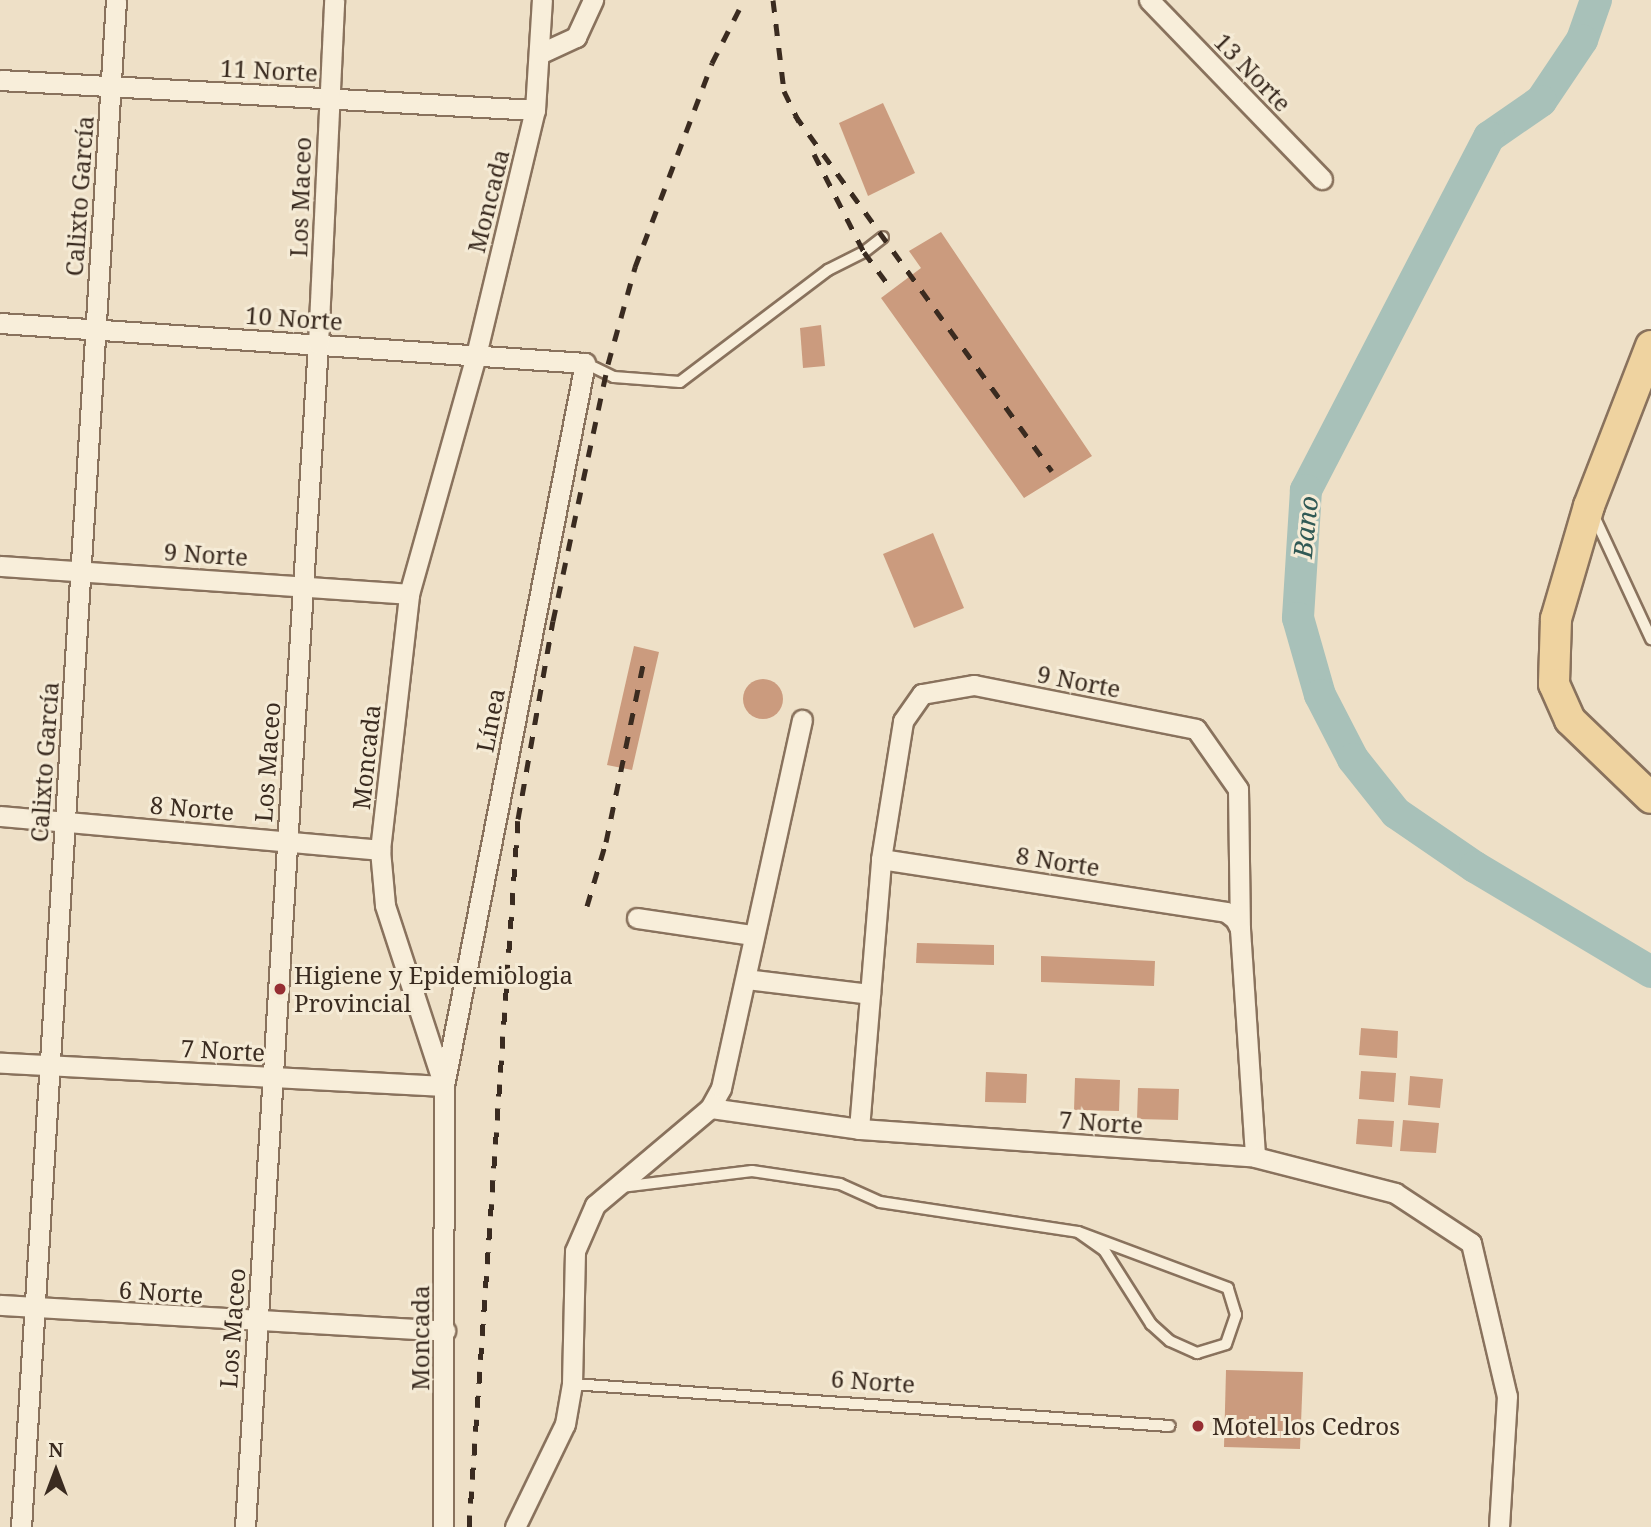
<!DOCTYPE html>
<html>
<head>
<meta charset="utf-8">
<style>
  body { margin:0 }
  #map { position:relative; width:1651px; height:1527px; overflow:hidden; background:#eee0c7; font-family:"Noto Serif",serif }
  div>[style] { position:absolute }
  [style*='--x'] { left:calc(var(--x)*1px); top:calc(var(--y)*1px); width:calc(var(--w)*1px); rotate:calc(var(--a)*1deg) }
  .river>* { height:32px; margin:-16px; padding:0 16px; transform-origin:16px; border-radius:16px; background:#a8c1b9 }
  .building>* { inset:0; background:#cb9b7e }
  .round { border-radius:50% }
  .roads { filter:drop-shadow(2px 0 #89725d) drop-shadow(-2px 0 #89725d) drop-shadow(0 2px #89725d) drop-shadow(0 -2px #89725d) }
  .lane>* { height:10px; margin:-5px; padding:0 5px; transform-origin:5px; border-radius:5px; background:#f8eeda }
  .street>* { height:19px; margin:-9.5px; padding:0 9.5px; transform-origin:9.5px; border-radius:9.5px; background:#f8eeda }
  .primary>* { height:30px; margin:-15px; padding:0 15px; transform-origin:15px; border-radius:15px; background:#efd3a0 }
  .rail>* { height:5px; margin-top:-2.5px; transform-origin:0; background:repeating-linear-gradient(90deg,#3a2b20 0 12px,transparent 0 24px) }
  .dots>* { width:19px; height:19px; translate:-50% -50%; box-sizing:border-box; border:4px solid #f5ebd6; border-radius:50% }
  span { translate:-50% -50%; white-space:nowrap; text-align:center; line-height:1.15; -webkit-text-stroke:6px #f5ebd6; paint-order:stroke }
  .street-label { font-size:24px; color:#3a2b20 }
  .poi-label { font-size:24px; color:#3a2b20 }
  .left { translate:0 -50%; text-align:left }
  .water-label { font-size:26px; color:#305955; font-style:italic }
  .north { position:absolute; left:21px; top:1436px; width:70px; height:70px; -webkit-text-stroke:5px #f5ebd6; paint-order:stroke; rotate:0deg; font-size:19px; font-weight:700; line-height:28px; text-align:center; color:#3a2b20 }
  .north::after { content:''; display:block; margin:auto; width:24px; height:32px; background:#3a2b20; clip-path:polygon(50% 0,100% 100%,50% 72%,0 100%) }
</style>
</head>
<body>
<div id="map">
  <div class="river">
    <div style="--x:1596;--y:0;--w:42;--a:109.3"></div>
    <div style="--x:1582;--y:40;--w:73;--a:123.9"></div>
    <div style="--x:1541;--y:101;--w:63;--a:145.3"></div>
    <div style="--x:1489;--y:137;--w:398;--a:117.4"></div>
    <div style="--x:1306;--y:490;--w:128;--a:93.6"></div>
    <div style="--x:1298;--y:618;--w:80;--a:74.1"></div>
    <div style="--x:1320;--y:695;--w:72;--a:62.7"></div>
    <div style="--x:1353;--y:759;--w:69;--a:51.5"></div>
    <div style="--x:1396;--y:813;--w:96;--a:34.4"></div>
    <div style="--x:1475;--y:867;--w:205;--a:30.8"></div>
  </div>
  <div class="building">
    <div style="clip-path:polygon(883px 103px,915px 173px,868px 196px,839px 123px)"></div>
    <div style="clip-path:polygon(941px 232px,1092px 456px,1024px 498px,881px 298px,921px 268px,909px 251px)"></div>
    <div style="clip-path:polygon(821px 325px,825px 366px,803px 368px,800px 328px)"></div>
    <div style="clip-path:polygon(933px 533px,964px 608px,914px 628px,883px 554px)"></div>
    <div style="clip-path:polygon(634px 646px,659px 652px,632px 770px,607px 765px)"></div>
    <div class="round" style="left:743px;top:679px;width:40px;height:40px"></div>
    <div style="clip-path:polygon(917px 943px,994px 945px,994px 965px,916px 963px)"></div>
    <div style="clip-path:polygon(1041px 956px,1155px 961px,1154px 986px,1041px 982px)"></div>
    <div style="clip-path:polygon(1361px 1028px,1398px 1031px,1397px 1058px,1359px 1055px)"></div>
    <div style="clip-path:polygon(1361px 1071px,1396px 1073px,1394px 1102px,1359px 1099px)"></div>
    <div style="clip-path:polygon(986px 1072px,1027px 1074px,1026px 1103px,985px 1102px)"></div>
    <div style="clip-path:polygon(1410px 1076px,1443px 1079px,1440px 1108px,1408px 1105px)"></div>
    <div style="clip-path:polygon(1075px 1078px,1120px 1080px,1119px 1111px,1074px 1110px)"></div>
    <div style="clip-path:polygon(1138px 1088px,1179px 1089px,1178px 1120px,1137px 1119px)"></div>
    <div style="clip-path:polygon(1358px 1119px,1394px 1121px,1392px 1147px,1356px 1144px)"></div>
    <div style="clip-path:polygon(1403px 1120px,1439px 1123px,1436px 1153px,1400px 1151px)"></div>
    <div style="clip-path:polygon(1226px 1370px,1303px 1372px,1300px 1449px,1224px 1447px)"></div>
  </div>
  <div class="roads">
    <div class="lane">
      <div style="--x:585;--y:363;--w:32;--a:26"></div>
      <div style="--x:614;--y:377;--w:66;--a:4.3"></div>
      <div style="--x:680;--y:382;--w:186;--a:-37.1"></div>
      <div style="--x:828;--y:270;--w:40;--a:-26.6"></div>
      <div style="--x:864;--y:252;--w:24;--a:-38"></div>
      <div style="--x:1594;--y:516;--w:136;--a:65.1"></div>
      <div style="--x:621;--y:1187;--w:132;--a:-7"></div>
      <div style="--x:752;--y:1171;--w:89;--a:8.4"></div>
      <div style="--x:840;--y:1184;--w:44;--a:24.2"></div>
      <div style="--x:880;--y:1202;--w:200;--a:8.6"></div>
      <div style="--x:1078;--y:1232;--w:32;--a:35"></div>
      <div style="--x:1104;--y:1250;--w:88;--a:57.6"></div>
      <div style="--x:1151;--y:1324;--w:25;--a:42"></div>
      <div style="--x:1170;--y:1341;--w:30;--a:24"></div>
      <div style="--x:1197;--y:1353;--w:30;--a:-17"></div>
      <div style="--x:1226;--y:1344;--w:31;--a:-71"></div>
      <div style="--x:1236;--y:1315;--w:28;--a:-107"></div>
      <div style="--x:1228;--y:1288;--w:160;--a:-159.5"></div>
      <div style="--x:572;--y:1384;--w:599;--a:4.02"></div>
    </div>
    <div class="street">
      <div style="--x:1149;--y:0;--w:249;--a:46"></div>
      <div style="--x:539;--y:54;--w:41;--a:-24.7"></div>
      <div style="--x:576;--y:37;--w:41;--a:-65.3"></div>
      <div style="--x:0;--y:80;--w:536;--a:3.21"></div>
      <div style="--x:0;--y:323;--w:586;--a:3.91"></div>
      <div style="--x:585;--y:363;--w:737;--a:101.04"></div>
      <div style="--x:444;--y:1086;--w:445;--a:-177"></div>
      <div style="--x:0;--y:566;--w:410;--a:3.9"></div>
      <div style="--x:0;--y:816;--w:382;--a:5.1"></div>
      <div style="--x:881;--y:859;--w:349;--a:8.7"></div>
      <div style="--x:1226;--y:912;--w:11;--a:38"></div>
      <div style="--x:1235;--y:919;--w:11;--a:63"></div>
      <div style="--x:1240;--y:929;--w:228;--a:86.2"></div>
      <div style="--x:637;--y:918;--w:116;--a:8.4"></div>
      <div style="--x:746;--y:979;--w:125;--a:6.9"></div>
      <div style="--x:710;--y:1108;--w:150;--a:8"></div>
      <div style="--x:859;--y:1129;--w:397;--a:4"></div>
      <div style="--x:1255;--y:1157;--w:145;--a:14.4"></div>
      <div style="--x:1395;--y:1193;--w:91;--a:33.3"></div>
      <div style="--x:1471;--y:1243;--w:157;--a:76.8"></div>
      <div style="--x:1507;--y:1396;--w:131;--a:93.5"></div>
      <div style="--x:859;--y:1129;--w:271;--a:-85.3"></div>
      <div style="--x:881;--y:859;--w:140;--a:-80.9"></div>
      <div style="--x:903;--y:721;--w:33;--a:-55"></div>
      <div style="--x:922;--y:694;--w:53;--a:-9.8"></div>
      <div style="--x:974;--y:685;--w:226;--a:11.2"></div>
      <div style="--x:1196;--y:729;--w:73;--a:55"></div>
      <div style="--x:1238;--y:789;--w:140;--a:89.2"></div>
      <div style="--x:0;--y:1305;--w:446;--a:3.3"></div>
      <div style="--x:21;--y:1527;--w:1530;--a:-86.44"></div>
      <div style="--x:245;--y:1527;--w:1185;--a:-86.47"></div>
      <div style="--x:318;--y:344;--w:344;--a:-87.3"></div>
      <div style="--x:443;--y:1527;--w:441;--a:-89.9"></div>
      <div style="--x:444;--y:1086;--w:190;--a:-108.1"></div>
      <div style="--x:385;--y:905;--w:55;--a:-95.2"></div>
      <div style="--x:380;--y:850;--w:258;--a:-83.5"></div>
      <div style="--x:409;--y:594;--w:248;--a:-74.3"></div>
      <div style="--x:476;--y:355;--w:252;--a:-76.5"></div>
      <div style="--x:535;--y:110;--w:110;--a:-86.4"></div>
      <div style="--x:515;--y:1527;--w:114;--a:-64.1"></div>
      <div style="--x:565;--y:1424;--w:41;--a:-80.1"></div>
      <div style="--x:572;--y:1384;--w:133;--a:-88.7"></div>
      <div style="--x:575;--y:1251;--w:50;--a:-66.5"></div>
      <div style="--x:595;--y:1205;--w:150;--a:-40.1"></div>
      <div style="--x:710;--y:1108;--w:23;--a:-61"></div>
      <div style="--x:721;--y:1088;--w:377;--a:-77.6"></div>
    </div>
    <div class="primary">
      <div style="--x:1651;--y:346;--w:172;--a:111.2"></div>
      <div style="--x:1589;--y:506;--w:118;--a:106.3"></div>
      <div style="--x:1556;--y:619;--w:65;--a:91.8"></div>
      <div style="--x:1554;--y:684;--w:39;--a:66"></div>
      <div style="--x:1570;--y:720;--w:112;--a:43.9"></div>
    </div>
  </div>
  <div class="rail">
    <div style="--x:773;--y:0;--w:92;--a:83.1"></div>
    <div style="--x:784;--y:91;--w:34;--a:64"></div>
    <div style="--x:795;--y:115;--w:439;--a:54.2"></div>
    <div style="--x:814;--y:154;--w:110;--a:63"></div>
    <div style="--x:864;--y:252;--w:47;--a:53.6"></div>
    <div style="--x:587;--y:906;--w:67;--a:-73.5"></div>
    <div style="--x:606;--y:842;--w:190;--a:-78.2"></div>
    <div style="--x:469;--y:1527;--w:710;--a:-86.04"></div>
    <div style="--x:518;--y:819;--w:201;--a:-80"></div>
    <div style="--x:553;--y:621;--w:263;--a:-77.9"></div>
    <div style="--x:608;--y:364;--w:101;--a:-74.4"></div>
    <div style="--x:635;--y:267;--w:218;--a:-69.3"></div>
    <div style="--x:712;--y:63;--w:71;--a:-63.1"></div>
  </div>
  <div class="dots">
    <div style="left:280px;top:989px;background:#962e33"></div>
    <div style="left:1198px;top:1426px;background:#962e33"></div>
  </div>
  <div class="street-label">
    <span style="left:269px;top:70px;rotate:3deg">11 Norte</span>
    <span style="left:1253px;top:72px;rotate:46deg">13 Norte</span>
    <span style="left:79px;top:196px;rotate:-86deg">Calixto García</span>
    <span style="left:300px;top:197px;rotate:-88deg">Los Maceo</span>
    <span style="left:488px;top:201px;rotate:-76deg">Moncada</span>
    <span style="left:294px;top:318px;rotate:4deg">10 Norte</span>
    <span style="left:206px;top:554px;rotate:4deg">9 Norte</span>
    <span style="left:1079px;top:681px;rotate:11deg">9 Norte</span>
    <span style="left:490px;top:720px;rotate:-79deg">Línea</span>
    <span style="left:366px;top:757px;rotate:-84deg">Moncada</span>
    <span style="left:44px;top:762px;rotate:-86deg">Calixto García</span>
    <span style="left:267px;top:762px;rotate:-86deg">Los Maceo</span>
    <span style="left:192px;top:808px;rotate:5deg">8 Norte</span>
    <span style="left:1058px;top:861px;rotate:9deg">8 Norte</span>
    <span style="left:223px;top:1050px;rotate:3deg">7 Norte</span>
    <span style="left:1101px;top:1122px;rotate:4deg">7 Norte</span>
    <span style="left:161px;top:1292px;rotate:4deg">6 Norte</span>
    <span style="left:232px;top:1328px;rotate:-86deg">Los Maceo</span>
    <span style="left:420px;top:1338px;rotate:-90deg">Moncada</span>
    <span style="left:873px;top:1381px;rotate:4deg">6 Norte</span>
  </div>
  <div class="poi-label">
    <span class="left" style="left:294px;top:989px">Higiene y Epidemiologia<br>Provincial</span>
    <span class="left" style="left:1212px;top:1426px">Motel los Cedros</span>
  </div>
  <div class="water-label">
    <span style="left:1306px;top:527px;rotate:-84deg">Bano</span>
  </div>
  <div class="north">N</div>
</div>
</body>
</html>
